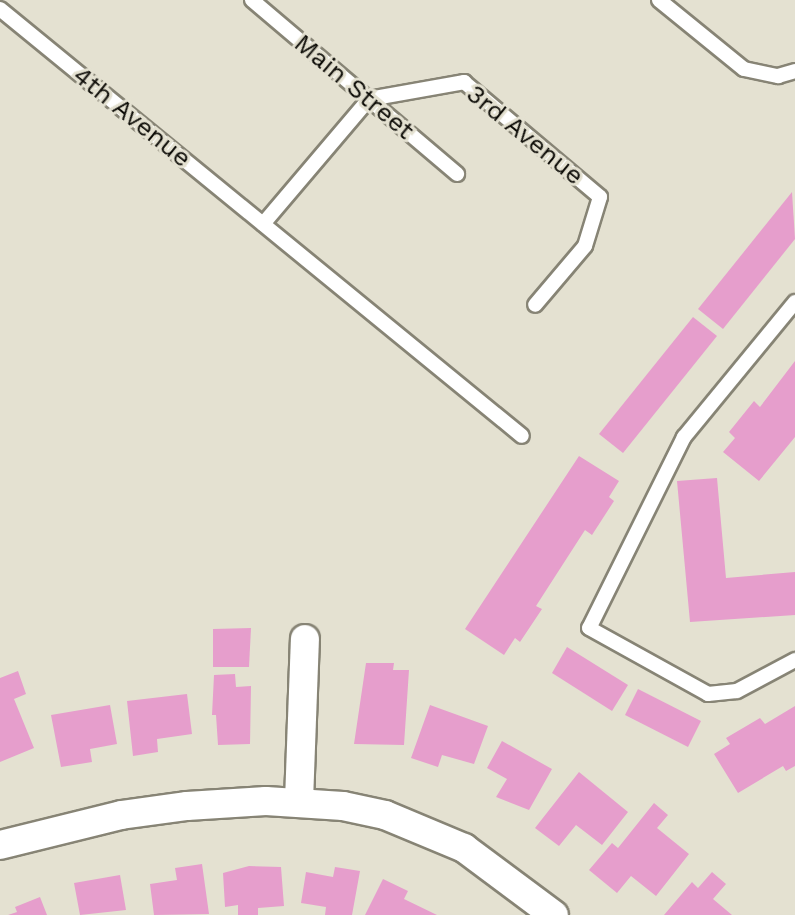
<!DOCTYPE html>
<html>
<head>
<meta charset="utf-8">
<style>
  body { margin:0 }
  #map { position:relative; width:795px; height:915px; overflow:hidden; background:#e4e1d1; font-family:"Work Sans",sans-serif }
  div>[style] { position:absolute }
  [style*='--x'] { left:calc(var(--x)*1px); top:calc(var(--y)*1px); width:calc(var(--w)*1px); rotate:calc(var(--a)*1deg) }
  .building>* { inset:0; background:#e69ecc }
  .roads { filter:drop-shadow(2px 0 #878475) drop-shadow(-2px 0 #878475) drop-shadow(0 2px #878475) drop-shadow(0 -2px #878475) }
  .service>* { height:14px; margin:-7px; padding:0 7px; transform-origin:7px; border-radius:7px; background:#fff }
  .minor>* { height:28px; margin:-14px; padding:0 14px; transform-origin:14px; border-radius:14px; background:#fff }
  span { translate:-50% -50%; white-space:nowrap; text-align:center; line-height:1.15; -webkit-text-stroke:6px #e4e1d1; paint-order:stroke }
  .street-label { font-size:26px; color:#0d0c07 }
</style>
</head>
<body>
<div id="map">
  <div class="building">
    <div style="clip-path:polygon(792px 192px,795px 239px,723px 329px,698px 309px)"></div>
    <div style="clip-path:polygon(693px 317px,717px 336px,623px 453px,599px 434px)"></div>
    <div style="clip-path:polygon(795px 361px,795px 437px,759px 481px,723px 452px,735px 438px,729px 432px,754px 401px,760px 407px)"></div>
    <div style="clip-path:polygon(579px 456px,619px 481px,609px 497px,614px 501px,592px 535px,585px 530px,536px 606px,542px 609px,520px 642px,515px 638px,504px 655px,465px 629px)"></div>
    <div style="clip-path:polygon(717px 478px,726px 578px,795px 572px,795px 615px,690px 622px,677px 481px)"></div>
    <div style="clip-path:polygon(251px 628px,249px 667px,213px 667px,213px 629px)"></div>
    <div style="clip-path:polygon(567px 647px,628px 685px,612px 711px,552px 673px)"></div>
    <div style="clip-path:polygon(366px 663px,394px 663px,393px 670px,409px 670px,404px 745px,354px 744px)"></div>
    <div style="clip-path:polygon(18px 671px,26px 694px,14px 699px,34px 748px,0 762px,0 678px)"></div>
    <div style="clip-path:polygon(235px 674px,236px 687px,251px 686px,250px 744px,218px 745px,216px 715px,212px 715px,214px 675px)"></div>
    <div style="clip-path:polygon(638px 689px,701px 721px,688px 747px,625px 715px)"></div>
    <div style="clip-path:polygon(187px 694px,192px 734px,157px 739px,158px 752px,133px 756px,127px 701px)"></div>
    <div style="clip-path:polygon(110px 705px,117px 744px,90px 749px,92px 762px,61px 767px,51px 715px)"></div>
    <div style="clip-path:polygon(430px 705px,488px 726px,474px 764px,442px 755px,438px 767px,411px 758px)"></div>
    <div style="clip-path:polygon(795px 706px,795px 766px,786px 771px,783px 766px,738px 793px,714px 754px,730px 744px,726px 738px,760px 718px,765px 724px)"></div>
    <div style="clip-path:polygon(502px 741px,552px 769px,529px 810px,496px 797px,507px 779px,487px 768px)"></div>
    <div style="clip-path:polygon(579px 772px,628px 812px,602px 845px,576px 825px,559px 846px,535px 828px)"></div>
    <div style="clip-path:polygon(654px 803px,668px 815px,657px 828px,689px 854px,656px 896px,631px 876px,617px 893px,589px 870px,612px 843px,618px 848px)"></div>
    <div style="clip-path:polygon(202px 864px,209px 914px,154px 915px,150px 884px,177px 880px,175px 868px)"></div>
    <div style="clip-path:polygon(249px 866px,281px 867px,284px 906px,258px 908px,258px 915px,238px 915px,238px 905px,225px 907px,223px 873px)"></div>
    <div style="clip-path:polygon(335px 867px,360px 871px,352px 915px,325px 915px,326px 907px,301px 903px,306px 872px,333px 877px)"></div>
    <div style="clip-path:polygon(712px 872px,726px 884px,713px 899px,732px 915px,664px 915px,692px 882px,698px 888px)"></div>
    <div style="clip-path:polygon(120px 875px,126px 910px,80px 915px,74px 883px)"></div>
    <div style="clip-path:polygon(383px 879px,408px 891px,404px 899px,437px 915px,365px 915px)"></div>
    <div style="clip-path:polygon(40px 897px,47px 915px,8px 915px,17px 912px,15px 907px)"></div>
  </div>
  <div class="roads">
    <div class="service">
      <div style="--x:252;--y:0;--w:269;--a:40.3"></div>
      <div style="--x:659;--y:0;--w:109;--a:39.1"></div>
      <div style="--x:744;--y:69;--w:35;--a:12"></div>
      <div style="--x:778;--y:76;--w:18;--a:-16"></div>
      <div style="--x:0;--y:9;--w:674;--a:39.28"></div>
      <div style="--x:263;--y:224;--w:164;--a:-49.7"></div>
      <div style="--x:369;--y:99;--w:97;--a:-10.1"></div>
      <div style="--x:464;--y:82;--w:178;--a:40.2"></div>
      <div style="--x:600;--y:197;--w:51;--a:107"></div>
      <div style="--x:585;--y:246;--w:77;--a:130.3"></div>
      <div style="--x:795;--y:302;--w:175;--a:129.4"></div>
      <div style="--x:684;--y:437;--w:213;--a:116.4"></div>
      <div style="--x:589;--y:628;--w:136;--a:29"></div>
      <div style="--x:708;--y:694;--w:29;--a:-6"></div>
      <div style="--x:737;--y:691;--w:66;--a:-28.1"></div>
    </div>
    <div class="minor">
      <div style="--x:299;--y:801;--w:162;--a:-87.9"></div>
      <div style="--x:0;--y:845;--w:125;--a:-13.9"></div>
      <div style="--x:121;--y:815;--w:67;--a:-7.8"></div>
      <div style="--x:187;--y:806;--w:79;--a:-3.6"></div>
      <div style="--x:266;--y:801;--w:77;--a:3.7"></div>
      <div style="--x:343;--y:806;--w:43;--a:12.1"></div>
      <div style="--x:385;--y:815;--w:86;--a:22.7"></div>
      <div style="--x:464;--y:848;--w:112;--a:36.7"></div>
    </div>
  </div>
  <div class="street-label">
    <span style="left:354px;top:87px;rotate:40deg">Main Street</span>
    <span style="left:132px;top:117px;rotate:39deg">4th Avenue</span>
    <span style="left:525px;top:135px;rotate:39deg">3rd Avenue</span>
  </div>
</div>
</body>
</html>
